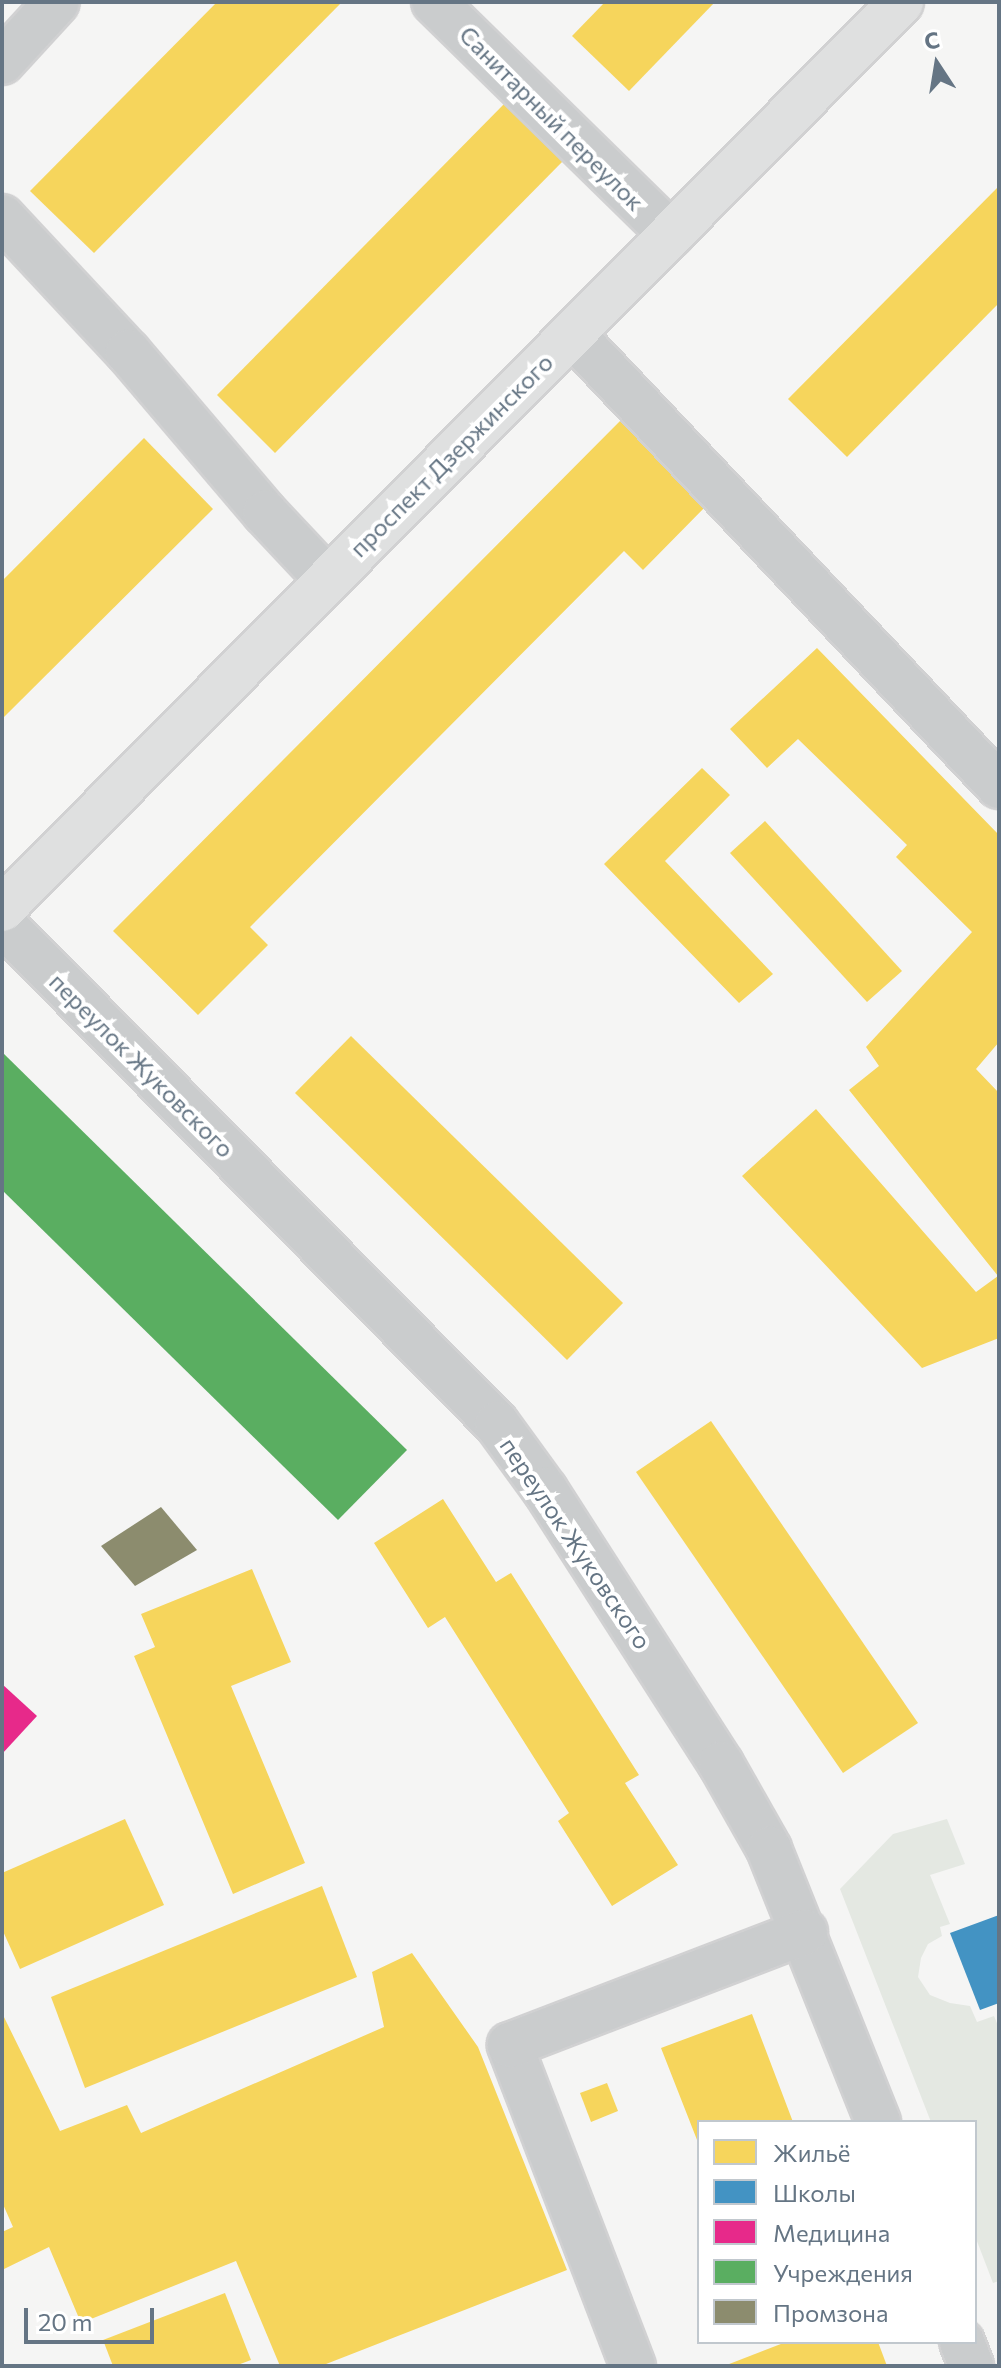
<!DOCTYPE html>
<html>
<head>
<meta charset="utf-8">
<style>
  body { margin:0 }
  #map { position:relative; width:1001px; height:2368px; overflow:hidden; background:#f5f5f4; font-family:Commissioner,sans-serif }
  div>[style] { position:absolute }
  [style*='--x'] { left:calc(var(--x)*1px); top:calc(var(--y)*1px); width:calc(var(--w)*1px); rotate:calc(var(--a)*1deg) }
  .green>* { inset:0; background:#e4e8e2 }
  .homes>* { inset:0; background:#f6d55c }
  .schools>* { inset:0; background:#4393c3 }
  .health>* { inset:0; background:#e7298a }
  .public>* { inset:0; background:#5aae61 }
  .industry>* { inset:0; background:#8c8c6e }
  .roads { filter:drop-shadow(2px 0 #d1d1d2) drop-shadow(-2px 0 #d1d1d2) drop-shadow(0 2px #d1d1d2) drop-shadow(0 -2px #d1d1d2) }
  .minor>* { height:44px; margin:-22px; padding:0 22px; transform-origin:22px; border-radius:22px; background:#cacccd }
  .major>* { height:44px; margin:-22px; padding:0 22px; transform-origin:22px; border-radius:22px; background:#dfe0e0 }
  span { translate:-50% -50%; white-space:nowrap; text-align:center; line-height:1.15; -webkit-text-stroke:8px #fff; paint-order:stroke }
  .street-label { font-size:24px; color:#657584 }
  .frame { position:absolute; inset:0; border:4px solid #657584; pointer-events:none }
  .legend { position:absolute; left:697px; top:2120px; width:280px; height:224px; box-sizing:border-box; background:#fff; border:2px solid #c1c8ce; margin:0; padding:10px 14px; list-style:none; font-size:24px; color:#657584 }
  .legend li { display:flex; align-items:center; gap:16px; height:40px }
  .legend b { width:40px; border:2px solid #c1c8ce }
  .north { position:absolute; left:897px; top:24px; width:80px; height:80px; -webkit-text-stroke:6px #fff; paint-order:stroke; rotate:348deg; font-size:22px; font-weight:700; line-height:32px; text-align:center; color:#657584 }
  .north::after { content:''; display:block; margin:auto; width:28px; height:36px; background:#657584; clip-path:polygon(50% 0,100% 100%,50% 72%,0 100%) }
  .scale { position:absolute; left:24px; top:2308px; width:130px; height:36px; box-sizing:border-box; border:4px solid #657584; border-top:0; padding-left:10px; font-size:24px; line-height:28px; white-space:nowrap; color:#657584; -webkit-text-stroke:6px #fff; paint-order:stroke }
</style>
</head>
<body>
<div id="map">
  <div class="green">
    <div style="clip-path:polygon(947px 1819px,965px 1864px,930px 1875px,950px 1924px,940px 1927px,942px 1936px,928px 1944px,921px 1958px,918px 1977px,930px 1995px,950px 2003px,970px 2006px,977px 2022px,994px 2016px,999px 2028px,999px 2281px,993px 2283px,975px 2236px,975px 2122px,931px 2122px,840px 1889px,893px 1834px)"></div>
  </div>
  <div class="homes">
    <div style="clip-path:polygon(217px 2px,342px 2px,94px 253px,30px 191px)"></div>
    <div style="clip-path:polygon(605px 2px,715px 2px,629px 91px,572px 36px)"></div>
    <div style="clip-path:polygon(505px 103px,564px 160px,275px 453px,217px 395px)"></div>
    <div style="clip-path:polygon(999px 186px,999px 303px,847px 457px,788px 399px)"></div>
    <div style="clip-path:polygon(622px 419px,708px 504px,643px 570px,624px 551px,250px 927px,268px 945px,198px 1015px,113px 931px)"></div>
    <div style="clip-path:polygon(144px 438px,213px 509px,2px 719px,2px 581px)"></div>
    <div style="clip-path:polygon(817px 648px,999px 835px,999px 1042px,976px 1069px,999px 1093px,999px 1338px,922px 1368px,742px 1176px,816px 1109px,976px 1292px,998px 1276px,849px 1090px,879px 1066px,866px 1047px,972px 932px,896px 857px,907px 845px,798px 739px,767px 768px,730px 729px)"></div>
    <div style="clip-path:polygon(702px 768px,730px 795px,665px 861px,773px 974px,739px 1003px,604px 864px)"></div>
    <div style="clip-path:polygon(765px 821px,902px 971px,867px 1002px,730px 853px)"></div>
    <div style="clip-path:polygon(351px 1036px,623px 1303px,567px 1360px,295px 1093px)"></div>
    <div style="clip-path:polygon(711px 1421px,918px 1723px,843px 1773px,636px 1472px)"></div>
    <div style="clip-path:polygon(443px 1499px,496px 1582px,511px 1573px,639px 1775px,625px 1783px,678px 1865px,612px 1906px,558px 1821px,569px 1813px,445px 1617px,428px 1628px,374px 1543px)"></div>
    <div style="clip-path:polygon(252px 1569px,291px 1662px,231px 1686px,305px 1863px,233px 1894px,134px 1656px,155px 1647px,141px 1614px)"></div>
    <div style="clip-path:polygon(125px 1819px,164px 1905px,20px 1969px,2px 1929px,2px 1873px)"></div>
    <div style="clip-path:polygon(322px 1886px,357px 1977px,85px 2088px,51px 1997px)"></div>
    <div style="clip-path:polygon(412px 1953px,478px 2047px,567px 2270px,321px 2366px,280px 2366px,236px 2261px,81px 2323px,49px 2247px,2px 2270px,2px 2232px,13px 2227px,2px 2202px,2px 2013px,60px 2131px,127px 2105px,141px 2133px,384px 2027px,372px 1972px)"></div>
    <div style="clip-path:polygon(752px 2014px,793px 2122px,699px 2122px,699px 2145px,661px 2048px)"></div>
    <div style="clip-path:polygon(607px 2083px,618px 2111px,591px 2122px,580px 2093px)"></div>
    <div style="clip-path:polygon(225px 2293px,251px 2360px,235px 2366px,113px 2366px,103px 2340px)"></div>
    <div style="clip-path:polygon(786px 2342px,878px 2342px,887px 2366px,724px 2366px)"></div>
  </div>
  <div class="schools">
    <div style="clip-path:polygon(999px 1915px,999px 2003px,980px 2010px,950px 1933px)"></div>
  </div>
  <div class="health">
    <div style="clip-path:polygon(2px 1684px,37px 1716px,2px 1754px)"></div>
  </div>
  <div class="public">
    <div style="clip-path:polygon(2px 1052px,407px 1450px,338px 1520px,2px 1190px)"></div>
  </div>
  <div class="industry">
    <div style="clip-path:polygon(161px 1507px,197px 1550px,135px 1586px,101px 1546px)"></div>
  </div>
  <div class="roads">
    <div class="minor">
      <div style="--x:434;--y:2;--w:332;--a:44.4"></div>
      <div style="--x:2;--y:62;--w:81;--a:-47.5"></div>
      <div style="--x:2;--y:217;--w:185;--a:47"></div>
      <div style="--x:128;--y:352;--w:211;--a:49.6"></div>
      <div style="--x:265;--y:513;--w:92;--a:46.8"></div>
      <div style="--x:572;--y:334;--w:622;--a:46.63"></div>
      <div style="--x:2;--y:923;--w:704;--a:45.35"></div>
      <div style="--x:497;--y:1424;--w:82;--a:54"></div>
      <div style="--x:545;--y:1490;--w:326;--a:57.3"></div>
      <div style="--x:721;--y:1764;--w:98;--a:60.5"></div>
      <div style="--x:769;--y:1849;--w:294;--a:68.2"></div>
      <div style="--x:962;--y:2342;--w:26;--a:69"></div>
      <div style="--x:633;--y:2366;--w:344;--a:-111"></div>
      <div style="--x:510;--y:2045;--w:316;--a:-21"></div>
    </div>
    <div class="major">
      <div style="--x:2;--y:909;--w:1277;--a:-45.25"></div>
    </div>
  </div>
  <div class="street-label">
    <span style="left:552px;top:118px;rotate:45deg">Санитарный переулок</span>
    <span style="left:451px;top:455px;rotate:-45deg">проспект Дзержинского</span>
    <span style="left:142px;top:1065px;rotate:45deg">переулок Жуковского</span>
    <span style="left:576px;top:1543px;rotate:56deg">переулок Жуковского</span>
  </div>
  <div class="frame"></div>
  <ul class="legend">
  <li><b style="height:22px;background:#f6d55c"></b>Жильё</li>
  <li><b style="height:22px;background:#4393c3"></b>Школы</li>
  <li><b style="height:22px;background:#e7298a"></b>Медицина</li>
  <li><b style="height:22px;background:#5aae61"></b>Учреждения</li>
  <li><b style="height:22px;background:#8c8c6e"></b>Промзона</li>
  </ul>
  <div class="north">С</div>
  <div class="scale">20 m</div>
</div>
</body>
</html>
